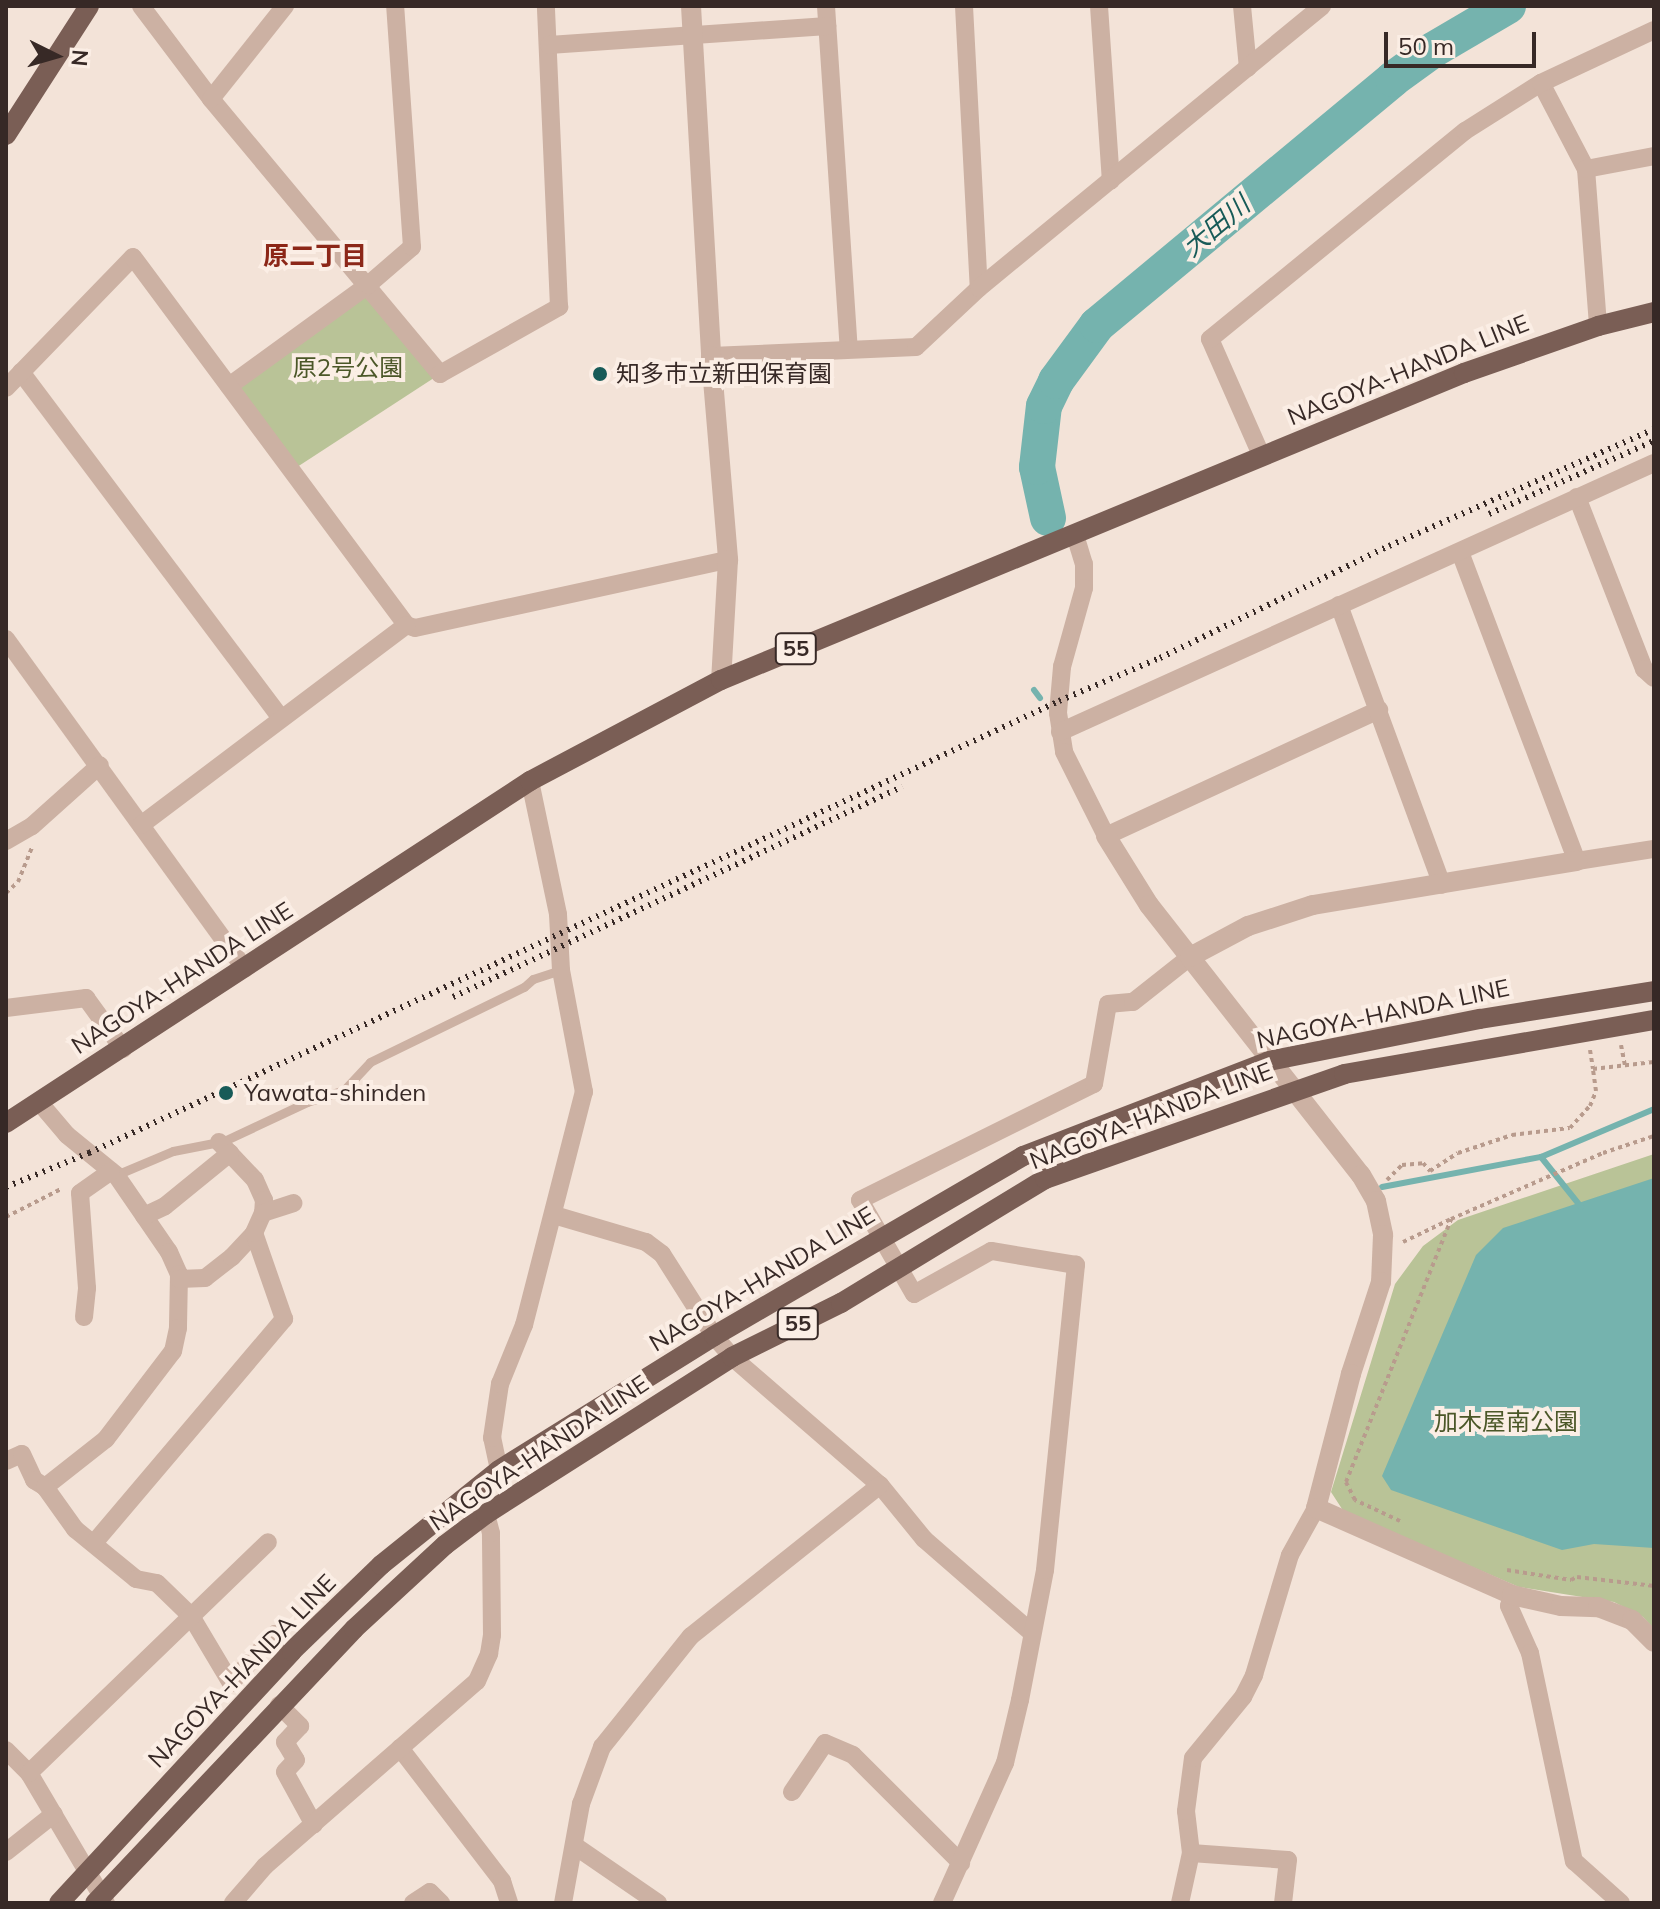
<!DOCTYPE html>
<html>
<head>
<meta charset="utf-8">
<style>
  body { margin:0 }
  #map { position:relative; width:1660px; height:1909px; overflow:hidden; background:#f3e3d8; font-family:Mulish,"Noto Sans JP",sans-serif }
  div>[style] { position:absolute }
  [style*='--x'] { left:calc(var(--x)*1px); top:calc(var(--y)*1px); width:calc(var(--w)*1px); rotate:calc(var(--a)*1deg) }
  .green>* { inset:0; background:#b9c397 }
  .water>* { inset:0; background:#75b3ae }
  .stream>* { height:6px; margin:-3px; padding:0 3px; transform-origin:3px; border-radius:3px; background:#75b3ae }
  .river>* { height:36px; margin:-18px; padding:0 18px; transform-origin:18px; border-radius:18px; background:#75b3ae }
  .path>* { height:4px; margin-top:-2px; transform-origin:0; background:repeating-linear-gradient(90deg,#b89b8d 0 4px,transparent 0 8px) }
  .service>* { height:9px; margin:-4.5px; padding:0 4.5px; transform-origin:4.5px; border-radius:4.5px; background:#ccb1a3 }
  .minor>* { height:18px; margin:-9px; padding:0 9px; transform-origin:9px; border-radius:9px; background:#ccb1a3 }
  .tertiary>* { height:20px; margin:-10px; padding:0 10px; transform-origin:10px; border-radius:10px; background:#ccb1a3 }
  .primary>* { height:20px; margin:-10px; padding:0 10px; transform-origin:10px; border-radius:10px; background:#7a5e55 }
  .rail>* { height:6px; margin-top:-3px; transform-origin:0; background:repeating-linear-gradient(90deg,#372926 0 2px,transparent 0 8px) }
  .dots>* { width:22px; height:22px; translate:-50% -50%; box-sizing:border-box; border:4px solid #fbeee5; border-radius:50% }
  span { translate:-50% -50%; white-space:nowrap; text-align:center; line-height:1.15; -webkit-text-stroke:8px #fbeee5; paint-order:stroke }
  .shield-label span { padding:2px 6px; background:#fbeee5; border:2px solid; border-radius:6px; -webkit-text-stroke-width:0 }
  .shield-label { font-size:22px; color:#372926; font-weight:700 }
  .park-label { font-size:24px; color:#4b5728 }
  .street-label { font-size:24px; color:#372926 }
  .poi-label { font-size:24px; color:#372926 }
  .left { translate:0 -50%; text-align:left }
  .water-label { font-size:26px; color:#185b58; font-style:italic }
  .neighbourhood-label { font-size:26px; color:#8c2718; font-weight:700 }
  .frame { position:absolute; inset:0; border:8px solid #372926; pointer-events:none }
  .north { position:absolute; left:16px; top:16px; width:80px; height:80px; -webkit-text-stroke:6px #fbeee5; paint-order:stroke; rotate:95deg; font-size:22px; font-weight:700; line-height:32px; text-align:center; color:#372926 }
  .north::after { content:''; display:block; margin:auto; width:28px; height:36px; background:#372926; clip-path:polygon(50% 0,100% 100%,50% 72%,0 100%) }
  .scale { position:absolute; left:1384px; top:32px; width:152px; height:36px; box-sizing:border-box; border:4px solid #372926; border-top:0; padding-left:10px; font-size:24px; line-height:28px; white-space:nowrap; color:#372926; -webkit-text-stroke:6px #fbeee5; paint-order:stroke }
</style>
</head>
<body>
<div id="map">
  <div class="green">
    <div style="clip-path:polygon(368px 285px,440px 374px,291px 471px,229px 386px)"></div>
    <div style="clip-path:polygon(1654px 1154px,1654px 1629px,1643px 1617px,1614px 1602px,1519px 1587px,1344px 1512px,1331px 1492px,1395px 1284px,1423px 1246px,1458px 1220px)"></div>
  </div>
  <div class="water">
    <div style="clip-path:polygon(1654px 1178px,1654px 1548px,1594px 1544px,1562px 1550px,1391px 1490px,1382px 1476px,1476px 1255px,1503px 1228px)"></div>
  </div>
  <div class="stream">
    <div style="--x:1048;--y:518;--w:8;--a:76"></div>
    <div style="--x:1034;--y:690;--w:10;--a:53"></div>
    <div style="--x:1541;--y:1157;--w:64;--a:51.3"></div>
    <div style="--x:1382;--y:1187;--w:162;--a:-10.7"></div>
    <div style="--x:1541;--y:1157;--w:123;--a:-23"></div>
  </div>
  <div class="river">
    <div style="--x:1048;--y:518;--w:52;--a:-102.2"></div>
    <div style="--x:1037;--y:467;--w:61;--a:-83.5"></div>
    <div style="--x:1044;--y:406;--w:28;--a:-64"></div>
    <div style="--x:1056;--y:381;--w:69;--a:-53.8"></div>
    <div style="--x:1097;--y:325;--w:385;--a:-39.7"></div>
    <div style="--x:1393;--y:79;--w:49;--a:-35.9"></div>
    <div style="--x:1433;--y:50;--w:87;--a:-30.4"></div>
  </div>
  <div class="path">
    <div style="--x:6;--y:893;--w:16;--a:-43"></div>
    <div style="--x:18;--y:882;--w:38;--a:-68"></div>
    <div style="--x:1621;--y:1045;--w:21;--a:79"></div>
    <div style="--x:1590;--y:1050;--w:19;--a:81"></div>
    <div style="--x:1593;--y:1069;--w:61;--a:-6.5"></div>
    <div style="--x:1387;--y:1180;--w:21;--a:-45"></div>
    <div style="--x:1402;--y:1165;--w:21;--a:-5"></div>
    <div style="--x:1423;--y:1163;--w:11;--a:49"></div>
    <div style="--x:1430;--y:1171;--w:33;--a:-33"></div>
    <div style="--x:1458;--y:1153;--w:57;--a:-18.4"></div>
    <div style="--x:1512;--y:1135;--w:58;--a:-6.9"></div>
    <div style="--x:1570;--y:1128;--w:30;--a:-48"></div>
    <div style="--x:1590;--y:1106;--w:16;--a:-68"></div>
    <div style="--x:1596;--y:1091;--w:22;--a:-98"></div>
    <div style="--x:6;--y:1217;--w:62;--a:-27"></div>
    <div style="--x:1403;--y:1242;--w:53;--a:-25.6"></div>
    <div style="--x:1400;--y:1521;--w:50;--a:-155"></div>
    <div style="--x:1355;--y:1500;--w:20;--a:-117"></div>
    <div style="--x:1346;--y:1482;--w:283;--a:-68.2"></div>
    <div style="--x:1451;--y:1219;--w:166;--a:-23.5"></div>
    <div style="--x:1603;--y:1153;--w:54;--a:-18.4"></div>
    <div style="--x:1507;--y:1570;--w:65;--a:8.9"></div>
    <div style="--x:1571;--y:1580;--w:7;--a:-27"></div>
    <div style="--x:1577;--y:1577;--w:78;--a:6.7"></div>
  </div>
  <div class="service">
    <div style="--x:116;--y:1175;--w:62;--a:-22.8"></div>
    <div style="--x:173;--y:1151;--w:52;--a:-11.1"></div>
    <div style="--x:224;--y:1141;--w:92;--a:-25.2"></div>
    <div style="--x:307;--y:1102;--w:39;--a:-18"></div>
    <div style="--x:344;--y:1090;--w:38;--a:-47"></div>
    <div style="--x:370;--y:1062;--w:171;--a:-26"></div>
    <div style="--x:524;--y:987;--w:12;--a:-42"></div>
    <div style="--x:533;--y:979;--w:29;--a:-18"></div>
  </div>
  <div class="minor">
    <div style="--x:141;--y:6;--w:116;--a:53"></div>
    <div style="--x:211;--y:99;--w:358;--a:50.2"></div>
    <div style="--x:440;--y:374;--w:137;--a:-29.4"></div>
    <div style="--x:559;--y:307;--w:301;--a:-92.5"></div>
    <div style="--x:826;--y:6;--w:343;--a:86.2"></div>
    <div style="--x:964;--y:6;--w:282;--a:87"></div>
    <div style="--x:1099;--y:6;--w:175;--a:86.1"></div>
    <div style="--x:1242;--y:6;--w:62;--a:84.5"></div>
    <div style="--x:549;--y:45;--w:279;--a:-3.9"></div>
    <div style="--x:1541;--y:83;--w:97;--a:62.4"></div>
    <div style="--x:1586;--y:169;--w:157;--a:85.6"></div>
    <div style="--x:211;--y:99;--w:119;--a:-51.5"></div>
    <div style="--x:1586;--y:169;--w:69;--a:-10.8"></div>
    <div style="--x:711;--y:356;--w:205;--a:-2.5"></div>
    <div style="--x:916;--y:347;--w:86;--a:-43.1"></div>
    <div style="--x:979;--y:288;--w:444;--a:-39.4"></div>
    <div style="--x:21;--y:372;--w:433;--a:53.1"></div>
    <div style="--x:229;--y:386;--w:172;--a:-36"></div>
    <div style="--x:368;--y:285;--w:58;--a:-40.8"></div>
    <div style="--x:412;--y:247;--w:242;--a:-94"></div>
    <div style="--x:6;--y:388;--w:182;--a:-45.9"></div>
    <div style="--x:133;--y:257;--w:458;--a:53.4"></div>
    <div style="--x:406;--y:625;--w:9;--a:18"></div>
    <div style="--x:415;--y:628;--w:320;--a:-12.3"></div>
    <div style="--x:1262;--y:457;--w:129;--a:-113.8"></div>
    <div style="--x:1210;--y:339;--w:329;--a:-39.2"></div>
    <div style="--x:1465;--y:131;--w:90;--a:-32.3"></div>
    <div style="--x:1541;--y:83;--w:125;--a:-25.1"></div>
    <div style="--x:1577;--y:497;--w:185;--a:68.7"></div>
    <div style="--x:1644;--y:669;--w:13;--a:42"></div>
    <div style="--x:1075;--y:535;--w:30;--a:73"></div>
    <div style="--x:1084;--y:564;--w:24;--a:90"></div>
    <div style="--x:1084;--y:588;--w:82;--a:105.6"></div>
    <div style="--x:1062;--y:667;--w:46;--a:95"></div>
    <div style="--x:1058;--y:713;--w:39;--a:81"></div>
    <div style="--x:1064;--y:752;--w:94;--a:63.4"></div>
    <div style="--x:1106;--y:836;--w:301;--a:-24.8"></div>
    <div style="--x:1460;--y:552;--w:330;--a:69.3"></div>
    <div style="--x:1577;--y:861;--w:78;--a:-8.9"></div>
    <div style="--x:1339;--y:605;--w:298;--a:69.8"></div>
    <div style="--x:6;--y:639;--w:407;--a:54.1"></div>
    <div style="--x:1060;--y:732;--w:652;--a:-24.36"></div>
    <div style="--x:141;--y:825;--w:332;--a:-37"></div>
    <div style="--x:6;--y:841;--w:30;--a:-30"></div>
    <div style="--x:32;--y:826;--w:91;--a:-41.9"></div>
    <div style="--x:6;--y:1008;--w:81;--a:-7.1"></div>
    <div style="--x:86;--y:998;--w:63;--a:54"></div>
    <div style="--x:39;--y:1102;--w:43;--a:49.7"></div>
    <div style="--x:67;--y:1135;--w:63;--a:39.2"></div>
    <div style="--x:116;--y:1175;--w:93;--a:55.5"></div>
    <div style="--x:169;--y:1252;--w:24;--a:66"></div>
    <div style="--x:179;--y:1274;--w:54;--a:91.1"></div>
    <div style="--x:178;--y:1328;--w:24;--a:102"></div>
    <div style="--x:173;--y:1351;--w:111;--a:127.3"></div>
    <div style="--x:106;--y:1439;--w:78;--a:141.8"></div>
    <div style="--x:219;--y:1142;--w:52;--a:46.5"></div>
    <div style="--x:255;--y:1180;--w:22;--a:66"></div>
    <div style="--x:264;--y:1200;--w:13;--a:94"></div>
    <div style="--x:554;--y:1215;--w:96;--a:16.4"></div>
    <div style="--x:646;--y:1242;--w:20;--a:37"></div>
    <div style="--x:662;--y:1254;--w:97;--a:57.6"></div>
    <div style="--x:714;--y:1336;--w:28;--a:49"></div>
    <div style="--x:732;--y:1357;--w:196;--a:40.9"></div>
    <div style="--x:880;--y:1485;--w:70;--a:50.8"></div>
    <div style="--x:924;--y:1539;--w:142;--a:41"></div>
    <div style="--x:144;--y:1216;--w:23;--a:-25"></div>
    <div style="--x:165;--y:1206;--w:84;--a:-39.2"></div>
    <div style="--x:179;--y:1279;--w:26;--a:-2"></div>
    <div style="--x:205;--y:1278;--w:34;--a:-38"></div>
    <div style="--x:232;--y:1257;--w:33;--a:-47"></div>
    <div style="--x:84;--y:1317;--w:29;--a:-84"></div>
    <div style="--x:87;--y:1288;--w:95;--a:-94.2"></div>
    <div style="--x:80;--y:1193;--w:38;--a:-35"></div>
    <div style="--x:6;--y:1461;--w:17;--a:-24"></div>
    <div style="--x:22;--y:1454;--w:29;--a:65"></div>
    <div style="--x:34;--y:1480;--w:13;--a:32"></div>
    <div style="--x:45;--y:1487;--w:52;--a:54.5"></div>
    <div style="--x:75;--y:1529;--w:79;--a:39.3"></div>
    <div style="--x:136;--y:1579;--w:21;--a:11"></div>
    <div style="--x:157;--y:1583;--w:47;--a:44.1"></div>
    <div style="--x:191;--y:1616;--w:78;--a:59.2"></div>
    <div style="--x:231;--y:1683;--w:66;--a:-48.1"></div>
    <div style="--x:275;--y:1634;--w:24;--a:45"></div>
    <div style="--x:499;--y:1470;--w:33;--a:-102"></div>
    <div style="--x:492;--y:1438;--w:55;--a:-81.6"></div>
    <div style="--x:500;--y:1384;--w:64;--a:-67.9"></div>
    <div style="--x:524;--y:1325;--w:241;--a:-75.6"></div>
    <div style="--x:584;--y:1092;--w:124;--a:-100.7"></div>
    <div style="--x:561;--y:970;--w:56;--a:-93.1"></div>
    <div style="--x:558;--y:914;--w:136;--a:-101.9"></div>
    <div style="--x:94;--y:1543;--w:294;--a:-49.7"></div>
    <div style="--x:284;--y:1319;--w:91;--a:-109.2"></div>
    <div style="--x:254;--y:1233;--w:22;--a:-66"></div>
    <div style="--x:263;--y:1213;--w:32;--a:-18"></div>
    <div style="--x:1512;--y:1595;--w:11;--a:105"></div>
    <div style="--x:1509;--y:1606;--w:51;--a:65.9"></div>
    <div style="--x:1530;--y:1653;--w:213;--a:78.1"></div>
    <div style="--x:1574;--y:1861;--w:63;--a:41.8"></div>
    <div style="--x:279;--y:1705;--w:30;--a:45"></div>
    <div style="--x:300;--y:1726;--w:22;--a:133"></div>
    <div style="--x:285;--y:1742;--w:21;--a:59"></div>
    <div style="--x:296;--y:1760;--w:16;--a:133"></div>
    <div style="--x:285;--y:1772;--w:60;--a:61.3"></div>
    <div style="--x:400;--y:1748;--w:168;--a:52.5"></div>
    <div style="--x:502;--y:1881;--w:23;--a:72"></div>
    <div style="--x:6;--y:1750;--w:33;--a:45"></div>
    <div style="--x:29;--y:1773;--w:151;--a:59.4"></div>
    <div style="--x:29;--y:1773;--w:332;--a:-44"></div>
    <div style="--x:792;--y:1792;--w:59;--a:-56"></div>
    <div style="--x:825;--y:1743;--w:30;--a:23"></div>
    <div style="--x:853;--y:1755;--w:153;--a:45"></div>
    <div style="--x:575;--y:1846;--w:101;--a:34.5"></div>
    <div style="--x:6;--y:1852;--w:61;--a:-38.4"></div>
    <div style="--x:1191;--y:1853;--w:97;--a:4.1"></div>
    <div style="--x:1288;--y:1860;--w:43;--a:96.6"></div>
    <div style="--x:233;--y:1903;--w:49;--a:-49.1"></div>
    <div style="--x:265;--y:1866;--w:281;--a:-41.1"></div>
    <div style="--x:477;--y:1681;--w:30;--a:-66"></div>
    <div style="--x:489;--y:1654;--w:19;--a:-81"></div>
    <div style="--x:492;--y:1635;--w:102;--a:-90.6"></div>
    <div style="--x:491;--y:1533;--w:20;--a:-105"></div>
    <div style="--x:413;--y:1903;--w:20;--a:-33"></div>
    <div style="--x:430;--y:1892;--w:16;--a:45"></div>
    <div style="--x:563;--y:1903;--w:101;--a:-79.7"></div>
    <div style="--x:581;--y:1804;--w:61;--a:-69.8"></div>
    <div style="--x:602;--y:1747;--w:142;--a:-51.3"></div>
    <div style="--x:691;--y:1636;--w:242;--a:-38.6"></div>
    <div style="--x:942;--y:1903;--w:154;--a:-65.8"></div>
    <div style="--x:1005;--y:1763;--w:65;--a:-76.6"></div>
    <div style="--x:1020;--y:1700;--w:132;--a:-79.1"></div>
    <div style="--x:1045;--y:1570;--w:307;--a:-84.2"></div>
    <div style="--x:1076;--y:1265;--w:86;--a:-170.6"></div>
    <div style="--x:991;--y:1251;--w:88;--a:150.8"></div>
    <div style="--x:914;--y:1294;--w:108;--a:-119.9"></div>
    <div style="--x:860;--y:1200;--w:261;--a:-26.4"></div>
    <div style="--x:1094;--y:1084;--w:81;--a:-80.1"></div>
    <div style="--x:1108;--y:1004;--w:25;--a:-5"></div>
    <div style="--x:1133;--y:1002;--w:73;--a:-38.3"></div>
    <div style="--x:1180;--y:1903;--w:51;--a:-77.6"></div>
    <div style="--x:1191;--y:1853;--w:42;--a:-96.8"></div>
    <div style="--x:1186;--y:1811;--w:53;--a:-82.5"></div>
    <div style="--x:1193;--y:1758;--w:79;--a:-50.7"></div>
    <div style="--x:1243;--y:1697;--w:25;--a:-63"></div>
    <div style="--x:1254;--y:1675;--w:125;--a:-73.3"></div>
    <div style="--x:1290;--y:1555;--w:54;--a:-61"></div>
  </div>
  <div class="tertiary">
    <div style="--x:691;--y:6;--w:351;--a:86.7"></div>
    <div style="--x:711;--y:356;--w:205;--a:85.2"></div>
    <div style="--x:728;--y:560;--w:120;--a:93.3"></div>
    <div style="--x:1106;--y:836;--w:81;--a:58.1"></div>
    <div style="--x:1149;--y:905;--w:343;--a:51.9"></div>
    <div style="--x:1361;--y:1175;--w:30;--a:60"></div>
    <div style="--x:1376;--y:1201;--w:35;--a:78"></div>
    <div style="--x:1383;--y:1235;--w:47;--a:92.4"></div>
    <div style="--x:1381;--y:1282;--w:97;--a:108.1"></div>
    <div style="--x:1351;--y:1374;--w:138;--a:104.6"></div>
    <div style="--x:1316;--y:1508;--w:214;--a:23.9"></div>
    <div style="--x:1512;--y:1595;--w:50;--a:12.7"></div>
    <div style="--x:1561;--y:1606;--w:37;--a:2"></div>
    <div style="--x:1598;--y:1607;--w:36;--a:21"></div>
    <div style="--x:1632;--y:1620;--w:31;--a:45"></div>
    <div style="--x:1190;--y:957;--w:66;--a:-28.1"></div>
    <div style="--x:1248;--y:926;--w:68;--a:-17.9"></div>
    <div style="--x:1313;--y:905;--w:268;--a:-9.5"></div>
  </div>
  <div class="primary">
    <div style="--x:6;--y:135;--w:153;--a:-57.2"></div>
    <div style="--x:6;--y:1123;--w:626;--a:-33.13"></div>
    <div style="--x:530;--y:781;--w:216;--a:-27.9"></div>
    <div style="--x:721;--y:680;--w:804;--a:-22.45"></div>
    <div style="--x:1464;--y:373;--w:142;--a:-19.3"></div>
    <div style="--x:1598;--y:326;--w:58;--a:-14"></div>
    <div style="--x:59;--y:1903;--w:343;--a:-47.2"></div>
    <div style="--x:292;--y:1651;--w:124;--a:-44"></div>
    <div style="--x:381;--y:1565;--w:151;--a:-38.8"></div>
    <div style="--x:499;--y:1470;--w:253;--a:-31.9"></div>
    <div style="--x:714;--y:1336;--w:358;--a:-30.2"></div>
    <div style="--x:1023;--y:1156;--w:264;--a:-21.1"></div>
    <div style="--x:1269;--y:1061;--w:215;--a:-11.3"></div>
    <div style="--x:1480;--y:1019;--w:176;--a:-9.1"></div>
    <div style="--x:95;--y:1903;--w:377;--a:-46.6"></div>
    <div style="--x:354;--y:1629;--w:124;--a:-42.7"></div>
    <div style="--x:445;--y:1545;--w:51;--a:-37.1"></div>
    <div style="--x:486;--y:1514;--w:292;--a:-32.5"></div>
    <div style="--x:732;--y:1357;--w:122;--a:-26.4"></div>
    <div style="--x:841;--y:1303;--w:239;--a:-31.3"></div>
    <div style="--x:1045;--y:1179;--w:317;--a:-19.3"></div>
    <div style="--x:1344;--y:1074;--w:315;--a:-9.9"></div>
  </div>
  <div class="rail">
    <div style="--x:1489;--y:514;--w:180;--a:-23.9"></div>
    <div style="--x:453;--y:997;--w:496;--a:-25.1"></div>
    <div style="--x:6;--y:1187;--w:90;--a:-22.3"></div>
    <div style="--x:89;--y:1153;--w:1070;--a:-24.98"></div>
    <div style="--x:1059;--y:701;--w:110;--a:-23.1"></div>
    <div style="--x:1160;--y:658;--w:255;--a:-26.1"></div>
    <div style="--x:1389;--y:546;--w:290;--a:-23.8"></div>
  </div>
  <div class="dots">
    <div style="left:600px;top:374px;background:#185b58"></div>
    <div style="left:226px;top:1093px;background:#185b58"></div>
  </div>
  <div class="shield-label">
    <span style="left:796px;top:649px">55</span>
    <span style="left:798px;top:1324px">55</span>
  </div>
  <div class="park-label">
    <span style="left:348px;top:368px">原2号公園</span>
    <span style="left:1506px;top:1422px">加木屋南公園</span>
  </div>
  <div class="street-label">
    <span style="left:1408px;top:370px;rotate:-22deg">NAGOYA-HANDA LINE</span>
    <span style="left:182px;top:978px;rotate:-33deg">NAGOYA-HANDA LINE</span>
    <span style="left:1383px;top:1014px;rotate:-12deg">NAGOYA-HANDA LINE</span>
    <span style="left:1151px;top:1116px;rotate:-21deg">NAGOYA-HANDA LINE</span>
    <span style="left:762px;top:1279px;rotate:-31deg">NAGOYA-HANDA LINE</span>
    <span style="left:539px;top:1453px;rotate:-34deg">NAGOYA-HANDA LINE</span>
    <span style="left:242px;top:1671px;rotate:-46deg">NAGOYA-HANDA LINE</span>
  </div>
  <div class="poi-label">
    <span class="left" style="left:616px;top:374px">知多市立新田保育園</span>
    <span class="left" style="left:244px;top:1093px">Yawata-shinden</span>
  </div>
  <div class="water-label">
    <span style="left:1216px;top:226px;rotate:-40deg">大田川</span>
  </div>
  <div class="neighbourhood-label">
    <span style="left:315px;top:256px">原二丁目</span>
  </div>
  <div class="frame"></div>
  <div class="north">N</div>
  <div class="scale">50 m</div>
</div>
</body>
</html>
